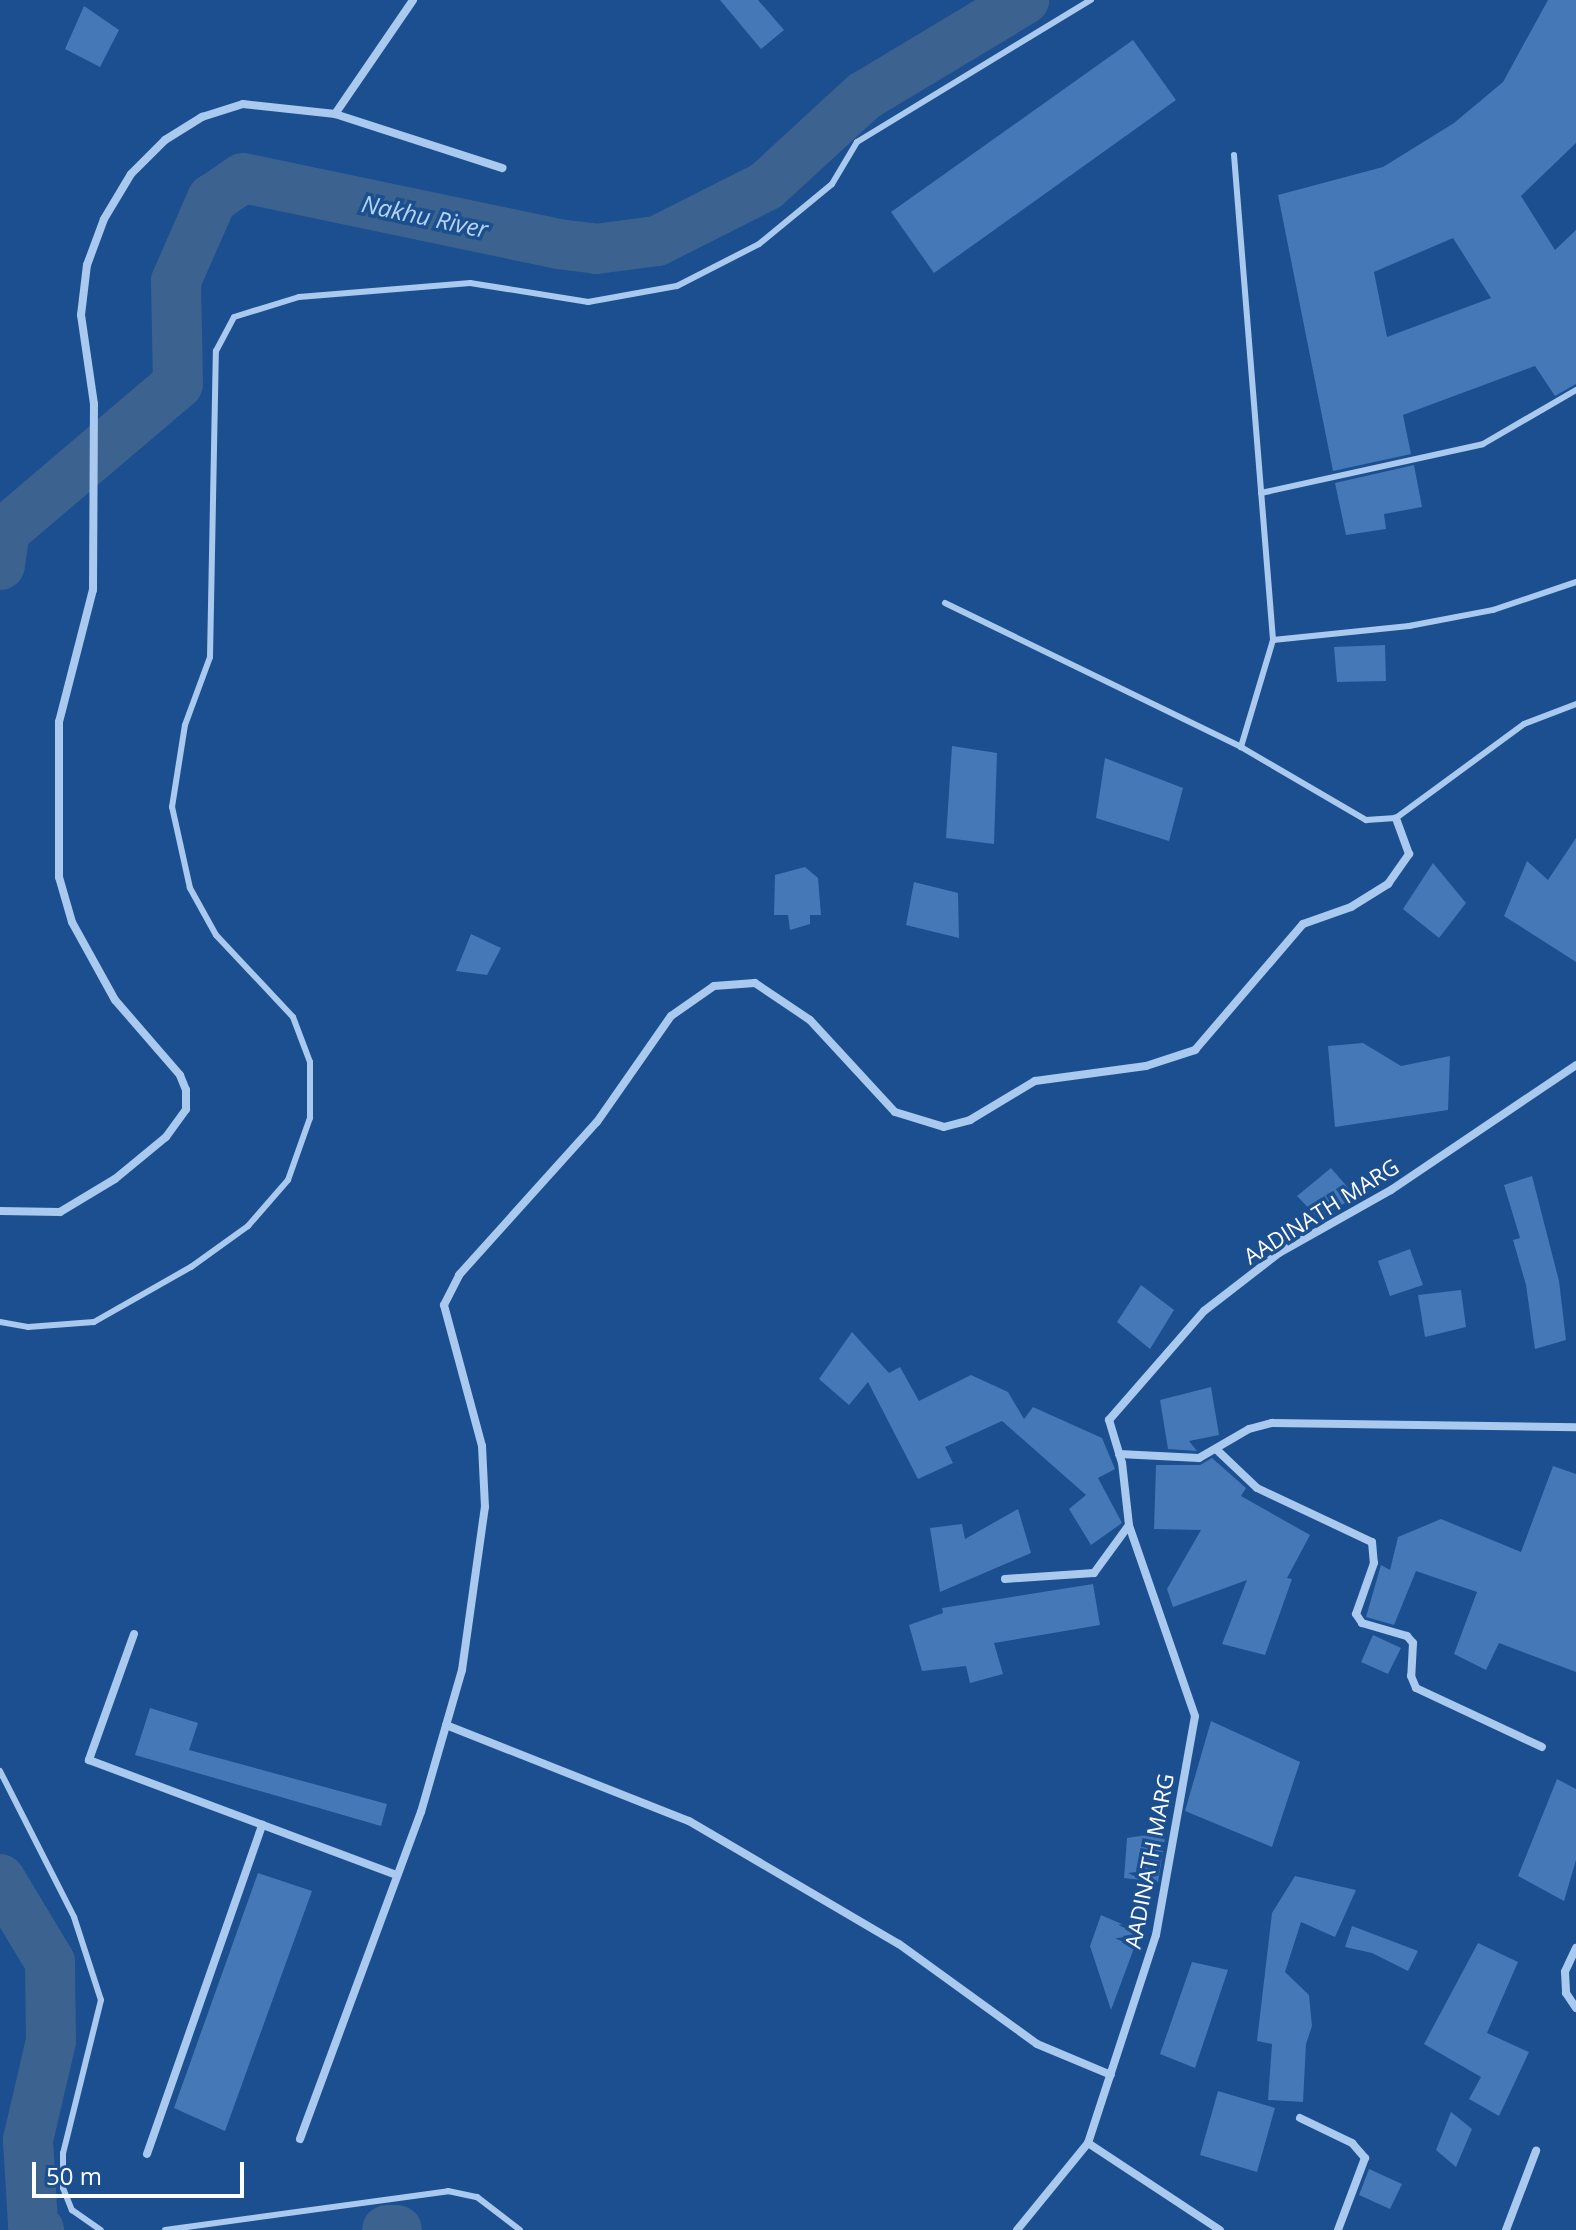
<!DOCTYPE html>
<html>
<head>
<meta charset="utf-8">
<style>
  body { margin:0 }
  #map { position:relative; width:1576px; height:2230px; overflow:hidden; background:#1b4f8f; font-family:"Open Sans",sans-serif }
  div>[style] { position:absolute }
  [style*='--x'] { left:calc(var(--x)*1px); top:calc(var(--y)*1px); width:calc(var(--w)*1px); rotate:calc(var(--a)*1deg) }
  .river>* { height:50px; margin:-25px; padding:0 25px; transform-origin:25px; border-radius:25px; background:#3c6290 }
  .building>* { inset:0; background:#4478b7 }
  .lane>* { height:6px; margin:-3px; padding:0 3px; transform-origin:3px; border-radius:3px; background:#a9c9ee }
  .street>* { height:8px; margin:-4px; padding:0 4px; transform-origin:4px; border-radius:4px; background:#a9c9ee }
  span { translate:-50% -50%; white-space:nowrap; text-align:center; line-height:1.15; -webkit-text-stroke:7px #1b4f8f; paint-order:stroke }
  .street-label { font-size:22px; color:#fff }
  .water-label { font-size:24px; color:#b5d3f5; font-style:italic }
  .scale { position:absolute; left:32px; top:2162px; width:212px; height:36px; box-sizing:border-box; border:4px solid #fff; border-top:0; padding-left:10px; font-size:24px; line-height:28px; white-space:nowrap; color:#fff; -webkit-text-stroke:6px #1b4f8f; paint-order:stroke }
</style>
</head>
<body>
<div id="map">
  <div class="river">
    <div style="--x:0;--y:565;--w:34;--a:-82"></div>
    <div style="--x:5;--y:531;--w:227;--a:-40.4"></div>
    <div style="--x:178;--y:384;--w:103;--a:-91.1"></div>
    <div style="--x:176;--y:281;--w:90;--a:-66.3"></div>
    <div style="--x:212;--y:199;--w:37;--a:-34"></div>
    <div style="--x:243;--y:178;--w:322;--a:11.8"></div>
    <div style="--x:558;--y:244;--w:38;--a:7"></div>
    <div style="--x:596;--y:249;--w:62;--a:-7.5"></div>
    <div style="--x:657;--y:241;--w:122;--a:-26.8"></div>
    <div style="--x:766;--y:186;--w:133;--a:-42.6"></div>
    <div style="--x:864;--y:96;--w:187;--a:-31"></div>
    <div style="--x:0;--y:1879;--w:97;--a:58.9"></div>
    <div style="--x:50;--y:1962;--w:79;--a:89.3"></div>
    <div style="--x:51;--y:2041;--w:102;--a:103.1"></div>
    <div style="--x:28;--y:2140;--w:85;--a:86.6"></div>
    <div style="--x:33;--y:2225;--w:8;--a:40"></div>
    <div style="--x:387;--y:2230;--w:10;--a:0"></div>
  </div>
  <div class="building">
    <div style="clip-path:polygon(720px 0,758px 0,784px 30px,761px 49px)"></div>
    <div style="clip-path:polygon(evenodd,1548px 0,1576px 0,1576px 143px,1521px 196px,1555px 250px,1576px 230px,1576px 384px,1555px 396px,1535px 366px,1403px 415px,1411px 454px,1333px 471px,1278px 195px,1383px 167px,1454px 123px,1503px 82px,1548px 0,1453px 238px,1491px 298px,1387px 337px,1374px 272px,1453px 238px)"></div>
    <div style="clip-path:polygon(84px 6px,119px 30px,100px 67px,65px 49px)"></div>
    <div style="clip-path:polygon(1133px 40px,1176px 100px,934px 273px,891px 212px)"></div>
    <div style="clip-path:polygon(1414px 465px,1422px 507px,1384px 514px,1386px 529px,1346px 535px,1335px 483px)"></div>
    <div style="clip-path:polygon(1385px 645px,1386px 681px,1337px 682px,1334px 647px)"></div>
    <div style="clip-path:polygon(952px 746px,997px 753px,994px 844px,946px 838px)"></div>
    <div style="clip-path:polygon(1105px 758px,1183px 788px,1169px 841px,1096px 818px)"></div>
    <div style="clip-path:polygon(1576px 838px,1576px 962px,1504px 916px,1527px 861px,1548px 880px)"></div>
    <div style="clip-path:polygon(1433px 863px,1466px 903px,1439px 938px,1403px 909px)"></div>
    <div style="clip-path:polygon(805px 867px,818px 878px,821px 915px,810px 915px,810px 924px,790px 930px,788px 915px,774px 915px,775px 875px)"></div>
    <div style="clip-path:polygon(914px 882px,958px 893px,959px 938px,906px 925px)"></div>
    <div style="clip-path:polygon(471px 934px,501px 948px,487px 975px,456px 971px)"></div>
    <div style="clip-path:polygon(1363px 1043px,1401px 1066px,1450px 1056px,1448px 1110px,1335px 1127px,1328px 1046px)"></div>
    <div style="clip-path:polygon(1331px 1168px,1356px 1197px,1318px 1218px,1297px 1196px)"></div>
    <div style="clip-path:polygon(1532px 1176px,1559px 1281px,1566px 1340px,1535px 1349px,1526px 1285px,1513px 1240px,1520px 1238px,1504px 1185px)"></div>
    <div style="clip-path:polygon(1410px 1249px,1423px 1285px,1390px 1296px,1378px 1261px)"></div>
    <div style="clip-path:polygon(1141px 1285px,1174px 1310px,1150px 1349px,1117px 1322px)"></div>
    <div style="clip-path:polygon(1461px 1290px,1466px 1327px,1425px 1337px,1418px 1295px)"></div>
    <div style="clip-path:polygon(852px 1332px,889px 1373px,900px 1367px,919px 1401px,971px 1375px,1008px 1392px,1024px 1419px,1033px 1407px,1102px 1438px,1115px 1469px,1098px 1478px,1122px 1523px,1091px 1545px,1069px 1509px,1086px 1495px,1002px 1421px,945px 1447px,953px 1463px,918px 1479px,868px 1382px,849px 1405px,819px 1379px)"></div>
    <div style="clip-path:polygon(1211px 1387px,1219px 1435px,1189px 1441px,1197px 1451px,1168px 1449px,1160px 1400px)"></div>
    <div style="clip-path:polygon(1212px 1458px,1246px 1488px,1241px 1496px,1310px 1535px,1287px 1578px,1292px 1579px,1265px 1655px,1222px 1644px,1247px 1580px,1173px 1607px,1167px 1589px,1201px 1530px,1154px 1529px,1156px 1465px,1200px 1465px)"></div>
    <div style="clip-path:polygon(1553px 1466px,1576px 1474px,1576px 1672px,1499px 1643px,1486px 1670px,1454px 1654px,1477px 1592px,1416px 1571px,1394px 1625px,1366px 1617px,1381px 1565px,1390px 1570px,1398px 1537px,1441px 1519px,1521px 1552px)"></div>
    <div style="clip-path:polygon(1018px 1509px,1031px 1553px,940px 1592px,930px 1528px,962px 1524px,965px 1539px)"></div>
    <div style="clip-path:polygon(1093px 1584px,1100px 1625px,994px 1643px,1003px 1674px,970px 1683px,966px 1666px,922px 1671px,909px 1625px,943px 1613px,942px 1608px)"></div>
    <div style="clip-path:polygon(1373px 1635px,1401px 1648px,1388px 1674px,1361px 1662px)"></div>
    <div style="clip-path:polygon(150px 1708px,198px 1723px,189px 1750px,387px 1804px,381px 1826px,135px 1755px)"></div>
    <div style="clip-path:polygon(1211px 1721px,1300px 1762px,1272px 1847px,1185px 1811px)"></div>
    <div style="clip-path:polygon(1557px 1779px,1576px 1789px,1576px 1860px,1564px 1901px,1518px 1876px)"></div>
    <div style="clip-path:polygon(1166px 1832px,1158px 1882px,1124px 1878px,1127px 1838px)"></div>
    <div style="clip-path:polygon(258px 1873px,312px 1891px,225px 2131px,174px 2108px)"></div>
    <div style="clip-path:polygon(1295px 1876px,1356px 1890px,1335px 1937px,1301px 1922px,1285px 1972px,1309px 1995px,1312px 2026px,1306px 2044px,1303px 2102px,1268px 2100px,1272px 2044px,1257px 2041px,1272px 1913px)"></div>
    <div style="clip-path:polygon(1101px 1915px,1140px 1932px,1111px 2010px,1090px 1946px)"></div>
    <div style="clip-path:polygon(1352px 1926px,1418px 1951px,1408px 1971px,1372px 1953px,1345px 1947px)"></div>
    <div style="clip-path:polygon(1478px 1943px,1518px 1962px,1487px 2033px,1529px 2052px,1499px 2116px,1469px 2099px,1481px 2077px,1424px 2044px)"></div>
    <div style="clip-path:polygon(1192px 1962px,1228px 1970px,1195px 2068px,1160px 2054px)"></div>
    <div style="clip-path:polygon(1218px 2091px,1275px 2108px,1257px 2172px,1200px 2155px)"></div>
    <div style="clip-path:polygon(1451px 2112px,1472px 2129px,1456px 2167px,1436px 2150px)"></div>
    <div style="clip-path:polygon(1369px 2169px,1402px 2184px,1390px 2209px,1359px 2195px)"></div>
  </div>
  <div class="lane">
    <div style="--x:1234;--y:155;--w:487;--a:85.4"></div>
    <div style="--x:1273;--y:640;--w:112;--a:106.7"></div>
    <div style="--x:1261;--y:493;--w:227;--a:-12.4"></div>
    <div style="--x:1483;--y:444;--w:108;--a:-30.1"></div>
    <div style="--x:945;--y:603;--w:329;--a:25.9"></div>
    <div style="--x:1241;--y:747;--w:145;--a:30.3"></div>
    <div style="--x:1366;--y:820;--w:30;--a:-4"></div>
    <div style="--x:1396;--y:818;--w:159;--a:-36.3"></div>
    <div style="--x:1524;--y:724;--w:56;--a:-21"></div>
    <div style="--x:1273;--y:640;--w:137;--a:-5.9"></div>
    <div style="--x:1409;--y:626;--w:86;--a:-10.8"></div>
    <div style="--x:1493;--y:610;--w:88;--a:-18.6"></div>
    <div style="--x:0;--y:1322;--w:28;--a:10"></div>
    <div style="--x:28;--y:1327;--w:66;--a:-4.3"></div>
    <div style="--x:94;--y:1322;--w:112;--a:-29.6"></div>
    <div style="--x:191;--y:1267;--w:70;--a:-35.7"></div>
    <div style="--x:248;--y:1226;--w:61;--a:-49"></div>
    <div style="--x:288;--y:1180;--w:66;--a:-70.5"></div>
    <div style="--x:310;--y:1118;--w:56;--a:-90"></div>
    <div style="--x:310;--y:1062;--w:48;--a:-110.7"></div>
    <div style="--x:293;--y:1017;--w:112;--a:-133.2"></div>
    <div style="--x:216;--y:935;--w:54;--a:-119"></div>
    <div style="--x:190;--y:888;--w:83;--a:-102.5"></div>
    <div style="--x:172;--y:807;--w:83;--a:-81"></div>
    <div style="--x:185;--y:725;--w:72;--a:-69.8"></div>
    <div style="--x:210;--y:657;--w:306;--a:-88.9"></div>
    <div style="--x:216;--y:351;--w:38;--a:-62"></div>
    <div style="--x:234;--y:317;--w:68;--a:-17.1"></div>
    <div style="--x:299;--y:297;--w:172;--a:-4.7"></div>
    <div style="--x:470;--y:283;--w:120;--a:9.1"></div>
    <div style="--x:588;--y:302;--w:90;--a:-10.2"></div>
    <div style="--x:677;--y:286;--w:92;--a:-27.1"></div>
    <div style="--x:759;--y:244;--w:94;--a:-39.4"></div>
    <div style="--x:832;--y:184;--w:49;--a:-59.2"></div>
    <div style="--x:857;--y:142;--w:274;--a:-31.3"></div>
    <div style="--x:0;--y:1771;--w:164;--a:63.1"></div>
    <div style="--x:74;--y:1917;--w:87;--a:72"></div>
    <div style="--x:101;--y:2000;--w:158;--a:103.9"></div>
    <div style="--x:63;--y:2153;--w:35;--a:90"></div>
    <div style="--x:63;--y:2188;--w:24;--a:68"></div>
    <div style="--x:72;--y:2210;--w:35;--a:35"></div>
    <div style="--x:165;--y:2230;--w:286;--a:-7.8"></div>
    <div style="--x:448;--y:2191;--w:30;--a:12"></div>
    <div style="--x:477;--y:2197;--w:54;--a:37.5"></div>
  </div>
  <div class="street">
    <div style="--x:335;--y:114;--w:138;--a:-55.6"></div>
    <div style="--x:0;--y:1211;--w:60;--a:1"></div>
    <div style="--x:60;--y:1212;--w:64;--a:-31"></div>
    <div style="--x:115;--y:1179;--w:66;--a:-39.5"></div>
    <div style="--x:166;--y:1137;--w:34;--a:-54"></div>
    <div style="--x:186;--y:1109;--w:19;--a:-90"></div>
    <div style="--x:186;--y:1090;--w:16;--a:-112"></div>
    <div style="--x:180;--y:1075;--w:99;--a:-130.9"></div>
    <div style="--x:115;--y:1000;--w:89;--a:-118.9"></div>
    <div style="--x:72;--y:922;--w:47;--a:-106.1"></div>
    <div style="--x:59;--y:877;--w:155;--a:-90"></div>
    <div style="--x:59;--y:722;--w:136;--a:-75.6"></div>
    <div style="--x:93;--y:590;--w:186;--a:-89.7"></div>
    <div style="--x:94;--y:404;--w:90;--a:-98.3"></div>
    <div style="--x:81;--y:315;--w:50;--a:-83.2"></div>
    <div style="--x:87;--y:265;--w:49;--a:-69.7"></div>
    <div style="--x:104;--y:219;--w:52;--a:-59"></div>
    <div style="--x:131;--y:174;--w:48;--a:-45"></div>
    <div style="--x:165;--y:140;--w:44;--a:-31.9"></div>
    <div style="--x:202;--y:117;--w:43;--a:-17.6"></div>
    <div style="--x:243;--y:104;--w:93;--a:6.2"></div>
    <div style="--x:335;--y:114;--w:176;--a:17.9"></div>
    <div style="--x:1217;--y:1450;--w:55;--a:43.5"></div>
    <div style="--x:1257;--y:1488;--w:127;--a:25.2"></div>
    <div style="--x:1372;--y:1542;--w:21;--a:85"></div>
    <div style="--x:1374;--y:1563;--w:54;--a:109.4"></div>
    <div style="--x:1356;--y:1614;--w:11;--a:56"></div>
    <div style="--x:1362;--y:1623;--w:47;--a:16.1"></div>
    <div style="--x:1407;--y:1636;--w:9;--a:49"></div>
    <div style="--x:1413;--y:1643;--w:33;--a:93"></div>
    <div style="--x:1411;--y:1676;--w:13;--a:67"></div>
    <div style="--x:1416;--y:1688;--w:139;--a:25.1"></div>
    <div style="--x:1119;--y:1454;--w:80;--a:2.9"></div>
    <div style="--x:1199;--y:1458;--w:58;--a:-30.1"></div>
    <div style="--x:1249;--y:1429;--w:24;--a:-15"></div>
    <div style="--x:1272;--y:1423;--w:304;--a:0.8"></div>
    <div style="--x:1005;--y:1579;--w:89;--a:-3.9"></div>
    <div style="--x:1094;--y:1573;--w:59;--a:-53.9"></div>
    <div style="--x:1129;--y:1525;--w:62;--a:-96.4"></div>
    <div style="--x:1122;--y:1463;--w:45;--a:-106.8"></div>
    <div style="--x:1109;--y:1420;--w:145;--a:-48.9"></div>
    <div style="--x:1204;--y:1311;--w:95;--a:-37.7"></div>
    <div style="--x:1279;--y:1253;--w:129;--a:-29.4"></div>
    <div style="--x:1391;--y:1190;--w:223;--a:-34"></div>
    <div style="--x:134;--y:1634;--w:134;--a:109.7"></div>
    <div style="--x:89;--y:1760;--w:329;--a:20.5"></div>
    <div style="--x:446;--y:1725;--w:261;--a:21.6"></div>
    <div style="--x:689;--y:1821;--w:243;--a:30.4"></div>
    <div style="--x:899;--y:1944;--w:170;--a:35.9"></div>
    <div style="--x:1037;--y:2044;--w:80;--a:22.7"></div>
    <div style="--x:1576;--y:1948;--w:26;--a:115"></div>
    <div style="--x:1565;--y:1972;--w:21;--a:87"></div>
    <div style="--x:1566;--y:1993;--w:18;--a:56"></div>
    <div style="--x:1300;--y:2118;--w:58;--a:25.7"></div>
    <div style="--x:1352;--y:2143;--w:20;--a:49"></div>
    <div style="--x:1365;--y:2158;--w:77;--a:110.6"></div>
    <div style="--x:300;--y:2139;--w:349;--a:-69.7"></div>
    <div style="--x:421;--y:1812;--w:148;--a:-73.9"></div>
    <div style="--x:462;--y:1670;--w:165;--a:-82"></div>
    <div style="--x:485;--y:1507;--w:61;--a:-92.8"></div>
    <div style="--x:482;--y:1446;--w:146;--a:-105.1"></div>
    <div style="--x:444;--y:1305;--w:34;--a:-63"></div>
    <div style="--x:459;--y:1275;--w:206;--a:-48"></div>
    <div style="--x:597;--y:1122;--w:129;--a:-55.1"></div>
    <div style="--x:671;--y:1016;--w:52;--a:-34.9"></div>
    <div style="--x:714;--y:986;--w:41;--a:-4.2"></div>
    <div style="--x:755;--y:983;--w:66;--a:33.9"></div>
    <div style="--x:810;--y:1020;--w:125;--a:47.3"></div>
    <div style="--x:895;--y:1112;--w:51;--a:17"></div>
    <div style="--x:944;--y:1127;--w:27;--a:-15"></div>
    <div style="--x:970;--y:1120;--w:76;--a:-31"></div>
    <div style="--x:1035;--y:1081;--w:112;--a:-7.7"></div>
    <div style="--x:1146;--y:1066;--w:52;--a:-18.1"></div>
    <div style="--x:1195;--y:1050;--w:166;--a:-49.4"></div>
    <div style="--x:1303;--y:924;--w:51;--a:-19.5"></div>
    <div style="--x:1351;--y:907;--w:44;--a:-31.9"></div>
    <div style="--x:1388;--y:884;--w:37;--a:-55"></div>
    <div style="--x:1409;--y:854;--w:38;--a:-110"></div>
    <div style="--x:1088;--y:2143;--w:158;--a:33.4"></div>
    <div style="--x:147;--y:2154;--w:349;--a:-70.7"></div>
    <div style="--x:1017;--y:2230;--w:112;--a:-50.8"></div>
    <div style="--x:1088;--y:2143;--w:219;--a:-71.9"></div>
    <div style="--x:1156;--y:1935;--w:222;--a:-79.9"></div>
    <div style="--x:1195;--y:1716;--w:202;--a:-109.1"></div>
    <div style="--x:1506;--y:2230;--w:85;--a:-69.2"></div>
  </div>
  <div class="street-label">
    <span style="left:1321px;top:1211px;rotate:-32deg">AADINATH MARG</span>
    <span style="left:1149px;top:1861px;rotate:-79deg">AADINATH MARG</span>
  </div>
  <div class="water-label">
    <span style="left:425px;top:216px;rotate:12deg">Nakhu River</span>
  </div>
  <div class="scale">50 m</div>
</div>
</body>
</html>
